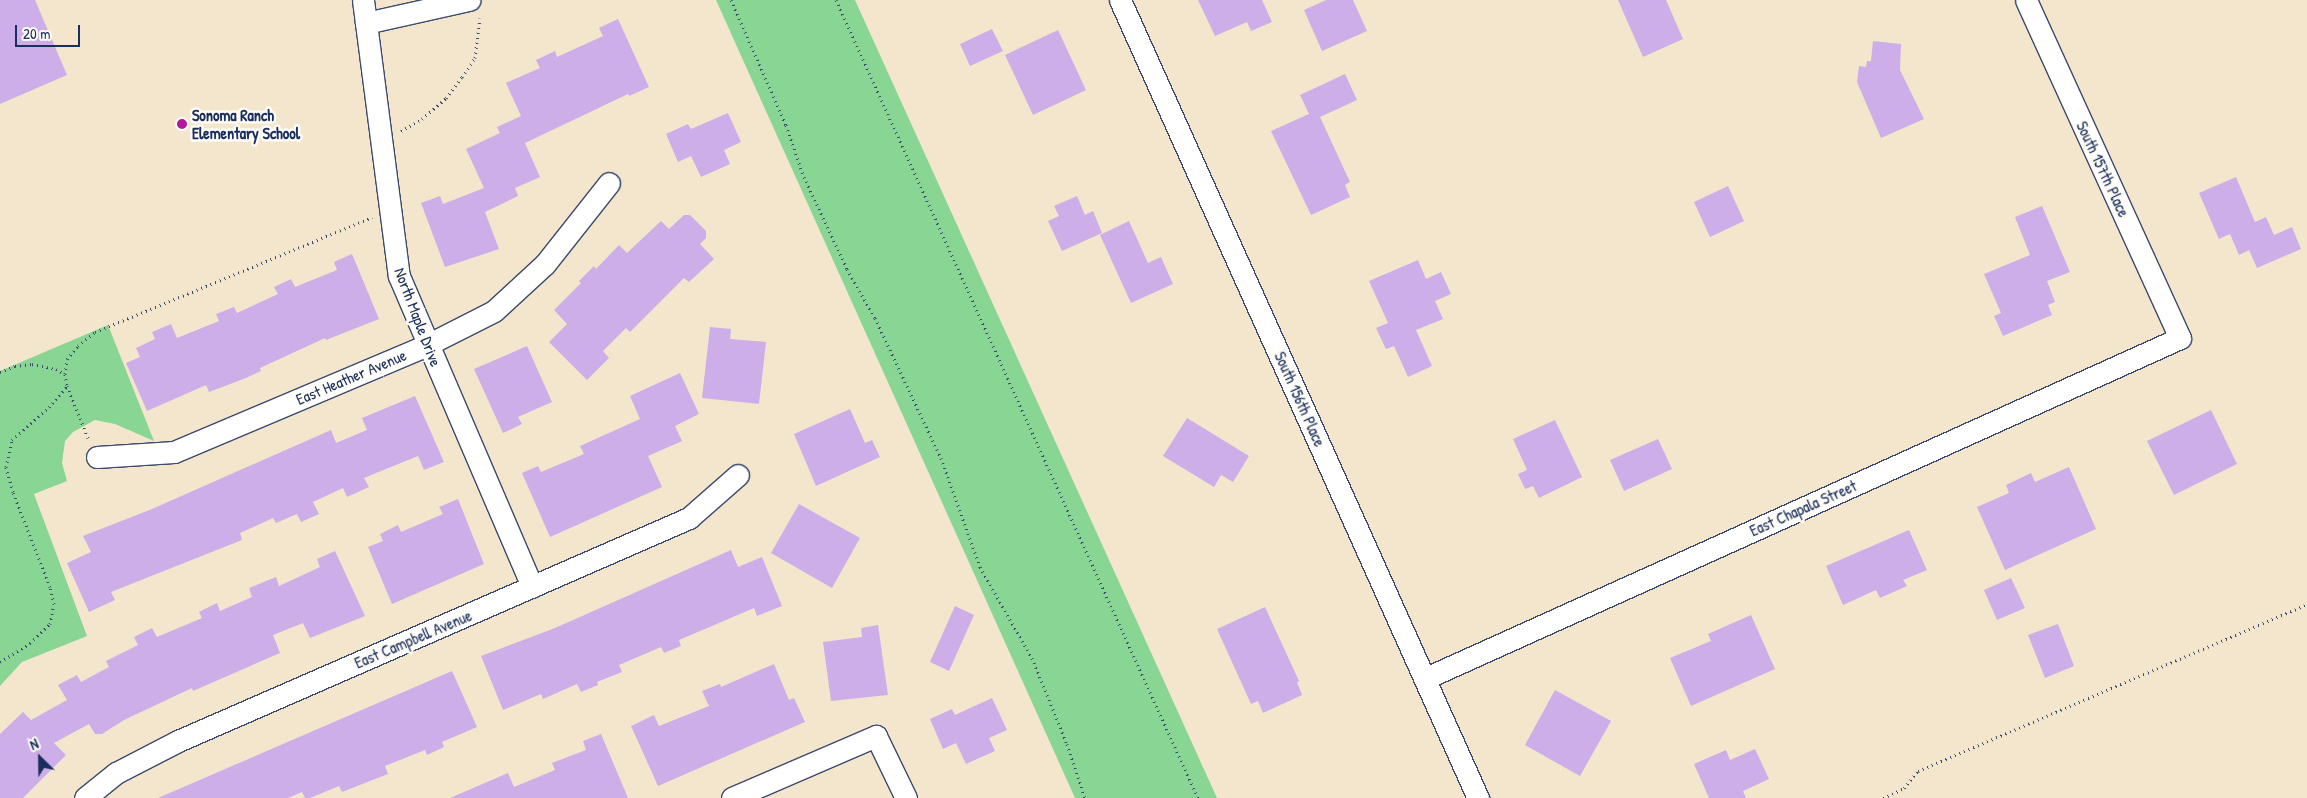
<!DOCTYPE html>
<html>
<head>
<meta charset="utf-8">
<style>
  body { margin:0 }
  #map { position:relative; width:2307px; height:798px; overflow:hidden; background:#f3e6cc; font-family:"Patrick Hand",sans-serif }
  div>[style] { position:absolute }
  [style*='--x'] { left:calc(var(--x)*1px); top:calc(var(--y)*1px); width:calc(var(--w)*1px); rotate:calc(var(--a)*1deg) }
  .green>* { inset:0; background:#89d694 }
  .building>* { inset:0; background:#ceaee9 }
  .path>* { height:3px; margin-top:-1.5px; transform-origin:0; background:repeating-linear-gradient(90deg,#3b4a6e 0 1px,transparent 0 5px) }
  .roads { filter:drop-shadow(1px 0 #3b4a6e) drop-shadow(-1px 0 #3b4a6e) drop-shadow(0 1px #3b4a6e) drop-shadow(0 -1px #3b4a6e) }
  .minor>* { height:21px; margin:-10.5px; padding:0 10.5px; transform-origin:10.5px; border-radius:10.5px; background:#fff }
  .dots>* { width:14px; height:14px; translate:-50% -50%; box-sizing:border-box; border:2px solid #fdfcf7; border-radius:50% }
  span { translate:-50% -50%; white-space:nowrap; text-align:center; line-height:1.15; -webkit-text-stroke:5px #fdfcf7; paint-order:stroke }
  .poi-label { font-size:16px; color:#1b2f5e; font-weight:700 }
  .left { translate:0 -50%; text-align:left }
  .street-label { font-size:16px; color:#1b2f5e }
  .north { position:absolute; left:15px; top:733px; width:50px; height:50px; -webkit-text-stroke:4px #fdfcf7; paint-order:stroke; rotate:337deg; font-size:14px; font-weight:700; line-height:20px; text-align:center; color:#1b2f5e }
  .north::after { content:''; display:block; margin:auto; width:18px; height:22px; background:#1b2f5e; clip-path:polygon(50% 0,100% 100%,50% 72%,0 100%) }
  .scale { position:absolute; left:15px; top:25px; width:65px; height:22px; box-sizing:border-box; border:2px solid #1b2f5e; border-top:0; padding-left:6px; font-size:15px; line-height:18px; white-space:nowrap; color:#1b2f5e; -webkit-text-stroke:4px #fdfcf7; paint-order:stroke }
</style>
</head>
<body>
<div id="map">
  <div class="green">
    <div style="clip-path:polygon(716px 0,855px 0,1217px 798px,1075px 798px)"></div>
    <div style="clip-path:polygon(108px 325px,154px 441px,115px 424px,95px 420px,73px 432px,65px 441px,62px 463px,67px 481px,34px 494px,87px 636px,22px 662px,0 686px,0 371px)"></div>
  </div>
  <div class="building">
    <div style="clip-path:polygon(0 0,35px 0,67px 75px,0 104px)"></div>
    <div style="clip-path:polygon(1198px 0,1262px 0,1272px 22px,1251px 31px,1247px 22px,1215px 36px)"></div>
    <div style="clip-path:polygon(1326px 0,1353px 0,1367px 31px,1322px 51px,1304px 10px)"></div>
    <div style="clip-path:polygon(1618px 0,1666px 0,1683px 39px,1643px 57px)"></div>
    <div style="clip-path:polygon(618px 19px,649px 87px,629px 96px,628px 94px,525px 143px,540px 177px,515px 188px,518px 196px,485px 212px,499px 249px,445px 267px,421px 203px,440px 196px,443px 204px,484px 188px,466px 149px,500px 133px,497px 127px,521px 116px,506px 83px,540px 68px,536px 60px,555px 51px,557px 57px,603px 36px,599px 28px)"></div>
    <div style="clip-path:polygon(992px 29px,1003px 51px,970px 66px,960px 44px)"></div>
    <div style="clip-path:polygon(1058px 30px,1086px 90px,1033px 115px,1005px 55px)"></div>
    <div style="clip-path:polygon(1873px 41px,1901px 44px,1900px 70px,1924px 119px,1881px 138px,1857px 82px,1859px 66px,1866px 67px,1867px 61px,1871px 61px)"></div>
    <div style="clip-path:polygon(1345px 74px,1357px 100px,1320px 117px,1350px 182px,1345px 185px,1350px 197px,1311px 215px,1271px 131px,1309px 114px,1300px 95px)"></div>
    <div style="clip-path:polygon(728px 113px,741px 142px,724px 150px,730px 164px,701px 177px,691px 156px,678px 162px,666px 134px,688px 124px,691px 129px)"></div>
    <div style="clip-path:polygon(2236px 177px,2255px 222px,2266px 217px,2274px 235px,2292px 227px,2301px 249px,2257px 268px,2249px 250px,2239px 255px,2230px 234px,2219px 239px,2199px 193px)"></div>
    <div style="clip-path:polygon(1728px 186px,1744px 221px,1710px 237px,1694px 202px)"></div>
    <div style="clip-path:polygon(1077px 196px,1085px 215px,1093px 211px,1102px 233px,1062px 251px,1048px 221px,1059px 216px,1054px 206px)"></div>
    <div style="clip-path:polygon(2042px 206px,2070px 272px,2047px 281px,2055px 302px,2048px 305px,2052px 315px,2003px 336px,1994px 316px,2001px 313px,1984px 274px,2030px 255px,2015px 217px)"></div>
    <div style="clip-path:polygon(684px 215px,690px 215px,706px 231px,706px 238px,700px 244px,714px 259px,689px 282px,684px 278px,630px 332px,626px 328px,603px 351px,609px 358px,587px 380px,549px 342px,567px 324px,554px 310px,581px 283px,579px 281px,594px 266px,596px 269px,619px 245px,627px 253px,661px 221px,669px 229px)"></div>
    <div style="clip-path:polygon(1129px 221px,1148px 263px,1161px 257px,1173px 284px,1131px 303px,1100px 235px)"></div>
    <div style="clip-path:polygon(352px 254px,379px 319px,326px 340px,325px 338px,260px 368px,261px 371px,246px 378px,209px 392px,206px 385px,147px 411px,126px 363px,140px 357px,136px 348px,155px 339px,152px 332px,171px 324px,177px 338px,219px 321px,216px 314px,234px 307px,237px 313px,278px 294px,274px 287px,291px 279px,295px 287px,337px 270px,334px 262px)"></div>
    <div style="clip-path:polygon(1418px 260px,1426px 279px,1441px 272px,1451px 294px,1435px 301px,1443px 319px,1416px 330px,1432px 366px,1408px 377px,1394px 346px,1386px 349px,1376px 328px,1388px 323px,1369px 281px)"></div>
    <div style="clip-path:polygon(710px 327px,731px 329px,730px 339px,766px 342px,759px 404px,702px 398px)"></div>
    <div style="clip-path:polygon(527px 346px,552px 402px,518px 417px,522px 424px,503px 433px,474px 369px)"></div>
    <div style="clip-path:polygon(680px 373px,699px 414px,675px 426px,682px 441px,648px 456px,662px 487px,550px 537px,522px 473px,538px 466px,541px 472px,584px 454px,580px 446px,640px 419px,630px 396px)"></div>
    <div style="clip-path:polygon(415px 396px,444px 462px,424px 470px,418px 456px,364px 478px,369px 487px,347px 497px,343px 488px,313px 502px,319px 514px,301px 522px,297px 514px,276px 523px,273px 518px,240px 533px,242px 540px,111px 592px,115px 600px,89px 612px,67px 563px,91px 552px,83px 536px,152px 509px,331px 430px,336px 443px,367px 430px,362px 418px)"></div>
    <div style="clip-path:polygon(850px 409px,865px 443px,872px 440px,880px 457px,816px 486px,794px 434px)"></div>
    <div style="clip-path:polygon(2211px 410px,2237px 464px,2174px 495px,2147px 441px)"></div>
    <div style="clip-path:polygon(1187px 418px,1249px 456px,1233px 482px,1221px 475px,1214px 487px,1163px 456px)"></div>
    <div style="clip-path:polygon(1555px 420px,1582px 477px,1539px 498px,1533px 486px,1525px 489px,1518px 474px,1527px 470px,1513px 439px)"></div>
    <div style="clip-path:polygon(1658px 439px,1672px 469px,1624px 491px,1610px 460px)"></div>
    <div style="clip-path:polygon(2069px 467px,2096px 529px,2005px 570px,1977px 507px,2009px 493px,2006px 485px,2031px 473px,2035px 482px)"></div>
    <div style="clip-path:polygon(458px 499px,484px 564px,392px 604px,368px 547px,383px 541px,380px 534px,398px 525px,401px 532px,443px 514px,439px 507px)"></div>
    <div style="clip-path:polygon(799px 504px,860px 538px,832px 588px,771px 553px)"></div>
    <div style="clip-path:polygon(1909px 530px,1927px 570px,1903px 580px,1907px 586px,1880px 598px,1876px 590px,1843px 605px,1826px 566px)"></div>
    <div style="clip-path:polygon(731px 550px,738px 567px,762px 557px,782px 606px,757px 616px,754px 608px,679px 640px,681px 646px,664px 653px,661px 647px,619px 665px,622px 672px,597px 682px,598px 685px,581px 692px,577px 684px,543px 699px,541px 694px,503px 710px,481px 656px,555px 628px)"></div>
    <div style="clip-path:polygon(335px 551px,365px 616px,310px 638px,303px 623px,273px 635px,280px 653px,193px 691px,192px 688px,124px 720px,102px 734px,95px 734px,89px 724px,54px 743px,66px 755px,23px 798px,0 798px,0 734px,23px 712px,31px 720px,67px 700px,58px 685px,77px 675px,81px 682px,109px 667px,106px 661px,138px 645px,134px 637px,152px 628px,157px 637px,202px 618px,199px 612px,217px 603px,220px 611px,252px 597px,249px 588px,276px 577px,279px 586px,320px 567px,317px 559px)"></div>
    <div style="clip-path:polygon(2011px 578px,2025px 608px,1997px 620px,1984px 590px)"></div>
    <div style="clip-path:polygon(955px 606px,974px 615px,949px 671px,930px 662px)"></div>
    <div style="clip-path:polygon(1265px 607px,1299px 681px,1297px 682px,1302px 695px,1263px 713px,1258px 701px,1251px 704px,1217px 629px)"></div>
    <div style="clip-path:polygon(1751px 615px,1775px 669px,1691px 706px,1670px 658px,1711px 641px,1708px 634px)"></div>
    <div style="clip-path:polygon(2058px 624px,2074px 666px,2045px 678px,2028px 635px)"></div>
    <div style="clip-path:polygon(878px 625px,888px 695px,831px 701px,823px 642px,862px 637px,861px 628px)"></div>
    <div style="clip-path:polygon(774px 664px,789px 700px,794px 698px,805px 722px,658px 786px,631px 726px,654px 715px,659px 726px,709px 706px,702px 691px,720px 684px,721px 687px)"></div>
    <div style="clip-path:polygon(452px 671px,477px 727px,442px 742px,444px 747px,427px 755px,425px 750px,385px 766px,388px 774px,342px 792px,339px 786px,310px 798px,305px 798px,302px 792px,288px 798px,158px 798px)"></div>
    <div style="clip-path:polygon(1555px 690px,1611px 721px,1580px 776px,1525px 745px)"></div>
    <div style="clip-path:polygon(992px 698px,1007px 730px,989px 738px,995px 751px,966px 764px,956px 743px,943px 749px,930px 719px,952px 709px,955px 715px)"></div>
    <div style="clip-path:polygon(601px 734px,628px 798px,450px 798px,508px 773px,514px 787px,555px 770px,552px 763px,586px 750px,583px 741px)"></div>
    <div style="clip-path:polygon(1755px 749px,1769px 779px,1743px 791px,1746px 798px,1709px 798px,1694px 764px,1726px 750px,1730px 760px)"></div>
  </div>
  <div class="path">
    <div style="--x:731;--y:0;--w:137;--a:66.3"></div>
    <div style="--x:786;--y:125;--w:55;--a:70.9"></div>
    <div style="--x:804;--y:177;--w:102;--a:64.9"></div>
    <div style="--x:847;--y:269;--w:56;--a:60.3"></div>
    <div style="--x:875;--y:318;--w:155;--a:64.8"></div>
    <div style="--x:941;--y:458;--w:116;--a:70.3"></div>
    <div style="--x:980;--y:567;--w:105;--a:60.3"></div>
    <div style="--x:1032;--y:658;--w:93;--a:67.9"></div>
    <div style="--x:1067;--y:744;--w:57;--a:71.6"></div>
    <div style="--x:836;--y:0;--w:876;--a:65.6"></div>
    <div style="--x:401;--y:131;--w:24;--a:-30"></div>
    <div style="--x:422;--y:119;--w:32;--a:-41"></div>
    <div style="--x:446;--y:98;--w:26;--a:-53"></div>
    <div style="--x:462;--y:77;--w:23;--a:-56"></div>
    <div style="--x:475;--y:58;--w:40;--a:-82.9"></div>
    <div style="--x:0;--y:372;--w:16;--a:-22"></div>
    <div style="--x:15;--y:366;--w:17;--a:-7"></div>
    <div style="--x:32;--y:364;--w:25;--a:12"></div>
    <div style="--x:56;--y:369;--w:10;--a:29"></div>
    <div style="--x:65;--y:374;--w:12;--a:81"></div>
    <div style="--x:67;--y:386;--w:56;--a:68"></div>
    <div style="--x:65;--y:374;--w:15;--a:-82"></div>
    <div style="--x:67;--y:359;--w:17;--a:-50"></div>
    <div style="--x:78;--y:346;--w:22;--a:-39"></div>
    <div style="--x:95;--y:332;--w:300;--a:-22.5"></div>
    <div style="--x:0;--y:662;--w:36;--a:-32"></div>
    <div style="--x:30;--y:643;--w:28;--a:-44"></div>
    <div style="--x:50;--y:624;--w:20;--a:-79"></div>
    <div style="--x:54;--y:604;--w:17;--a:-103"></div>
    <div style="--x:50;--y:587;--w:102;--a:-111.3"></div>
    <div style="--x:13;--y:492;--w:26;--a:-106"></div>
    <div style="--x:6;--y:467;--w:28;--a:-77"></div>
    <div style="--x:12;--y:440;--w:50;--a:-41.7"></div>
    <div style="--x:49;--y:407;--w:28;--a:-49"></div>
    <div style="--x:1883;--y:798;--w:23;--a:-25"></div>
    <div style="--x:1904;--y:788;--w:22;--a:-51"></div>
    <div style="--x:1918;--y:771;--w:423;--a:-23.2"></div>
  </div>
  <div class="roads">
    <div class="minor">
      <div style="--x:363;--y:0;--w:278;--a:82.6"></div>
      <div style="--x:399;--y:276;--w:338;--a:66.8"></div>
      <div style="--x:1120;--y:0;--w:875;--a:65.84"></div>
      <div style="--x:366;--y:23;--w:106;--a:-12.6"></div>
      <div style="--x:97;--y:457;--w:77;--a:-3.7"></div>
      <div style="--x:174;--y:452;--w:275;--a:-22.9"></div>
      <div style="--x:427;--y:345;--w:75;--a:-26.9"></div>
      <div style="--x:494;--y:311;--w:69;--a:-42.7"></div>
      <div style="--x:545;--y:264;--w:103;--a:-51.7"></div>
      <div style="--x:1426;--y:678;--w:827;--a:-24.27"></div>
      <div style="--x:2180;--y:338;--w:371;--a:-114.5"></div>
      <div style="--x:85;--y:798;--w:40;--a:-39"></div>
      <div style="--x:116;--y:773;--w:70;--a:-27.3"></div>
      <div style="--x:178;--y:741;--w:558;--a:-23.58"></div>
      <div style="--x:689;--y:518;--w:65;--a:-41.3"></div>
      <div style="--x:732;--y:798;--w:157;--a:-23.3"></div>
      <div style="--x:876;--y:736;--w:69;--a:64.2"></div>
    </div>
  </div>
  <div class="dots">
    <div style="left:182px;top:124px;background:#b5179e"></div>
  </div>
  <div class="poi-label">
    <span class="left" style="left:192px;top:124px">Sonoma Ranch<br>Elementary School</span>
  </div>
  <div class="street-label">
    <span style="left:2103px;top:169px;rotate:65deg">South 157th Place</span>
    <span style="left:418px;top:317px;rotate:69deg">North Maple Drive</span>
    <span style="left:351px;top:377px;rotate:-23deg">East Heather Avenue</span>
    <span style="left:1300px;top:399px;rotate:66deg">South 156th Place</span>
    <span style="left:1803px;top:508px;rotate:-24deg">East Chapala Street</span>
    <span style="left:413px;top:639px;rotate:-23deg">East Campbell Avenue</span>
  </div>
  <div class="north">N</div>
  <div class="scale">20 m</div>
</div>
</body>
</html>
